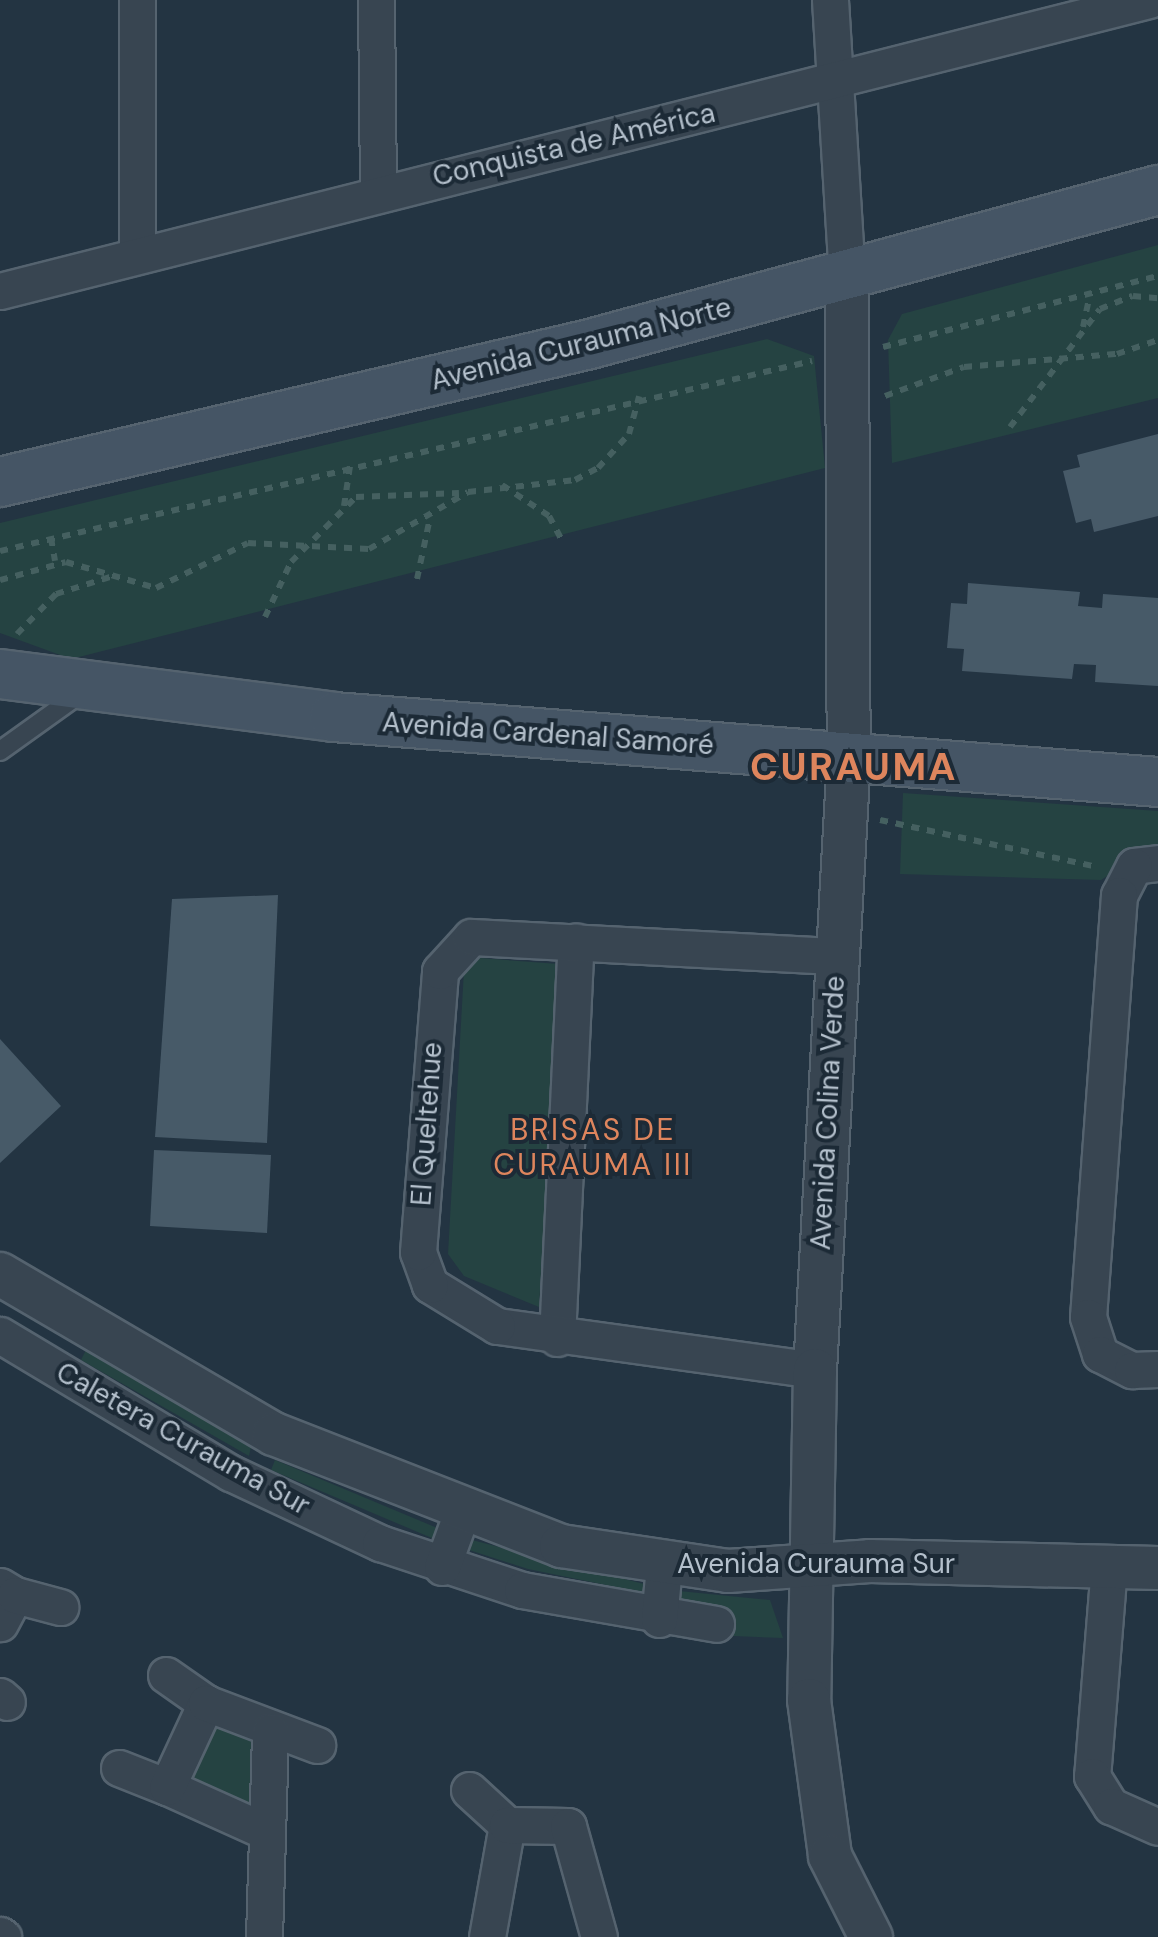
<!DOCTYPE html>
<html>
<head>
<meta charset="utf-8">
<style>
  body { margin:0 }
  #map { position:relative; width:1158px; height:1937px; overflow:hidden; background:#233442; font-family:"DM Sans",sans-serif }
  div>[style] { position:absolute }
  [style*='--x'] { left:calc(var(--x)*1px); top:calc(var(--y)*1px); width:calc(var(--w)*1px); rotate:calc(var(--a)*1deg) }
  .green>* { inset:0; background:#254342 }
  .building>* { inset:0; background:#475a68 }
  .path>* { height:6px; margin-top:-3px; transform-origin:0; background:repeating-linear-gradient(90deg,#456060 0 8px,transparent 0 16px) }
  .roads { filter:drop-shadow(2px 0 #55636f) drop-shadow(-2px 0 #55636f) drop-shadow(0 2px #55636f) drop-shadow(0 -2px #55636f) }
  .service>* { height:18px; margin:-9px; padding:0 9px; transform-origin:9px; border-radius:9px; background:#384551 }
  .minor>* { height:35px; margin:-17.5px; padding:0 17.5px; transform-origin:17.5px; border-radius:17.5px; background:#384551 }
  .tertiary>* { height:42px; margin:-21px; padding:0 21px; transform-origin:21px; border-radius:21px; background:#384551 }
  .secondary>* { height:48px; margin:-24px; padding:0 24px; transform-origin:24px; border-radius:24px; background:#455565 }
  span { translate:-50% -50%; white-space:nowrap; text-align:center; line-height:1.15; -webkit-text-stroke:8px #1c2a36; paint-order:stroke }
  .street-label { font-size:28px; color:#b4c0cc }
  .neighbourhood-label { font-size:30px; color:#de855d; letter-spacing:2.5px }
  .district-label { font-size:38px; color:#de855d; font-weight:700; letter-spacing:2.5px }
</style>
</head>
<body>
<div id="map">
  <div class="green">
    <div style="clip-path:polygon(1158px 245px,1158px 398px,892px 463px,888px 340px,902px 314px)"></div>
    <div style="clip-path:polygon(767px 339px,814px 356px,825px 468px,71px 659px,0 633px,0 523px)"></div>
    <div style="clip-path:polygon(903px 793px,1158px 811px,1158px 844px,1101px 880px,900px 874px)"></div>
    <div style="clip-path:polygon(480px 958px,559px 964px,539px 1307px,464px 1276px,448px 1254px,464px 970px)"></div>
    <div style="clip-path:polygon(86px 1350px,251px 1447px,249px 1456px,81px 1360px)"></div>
    <div style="clip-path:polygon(275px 1460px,442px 1530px,439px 1541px,271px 1470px)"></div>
    <div style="clip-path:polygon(468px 1539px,644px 1584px,645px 1593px,528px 1569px,466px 1549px)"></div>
    <div style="clip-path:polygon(679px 1591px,770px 1600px,783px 1638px,733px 1636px,733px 1614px,677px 1609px)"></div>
    <div style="clip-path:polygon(207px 1713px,262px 1736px,256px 1816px,176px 1784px)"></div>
  </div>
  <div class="building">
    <div style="clip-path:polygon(1158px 434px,1158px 516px,1094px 532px,1091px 519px,1076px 523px,1063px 471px,1080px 467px,1077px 455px)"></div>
    <div style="clip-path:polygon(968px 583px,1080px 592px,1078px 606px,1102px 608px,1103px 594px,1158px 598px,1158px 686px,1095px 682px,1096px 665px,1074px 664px,1072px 679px,962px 671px,964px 649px,947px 648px,951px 603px,967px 604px)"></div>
    <div style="clip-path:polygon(278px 895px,267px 1143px,155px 1137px,172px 899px)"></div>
    <div style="clip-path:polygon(0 1039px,61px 1106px,0 1163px)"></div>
    <div style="clip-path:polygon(154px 1150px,271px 1155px,267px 1233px,150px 1226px)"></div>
  </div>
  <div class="path">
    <div style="--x:1083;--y:327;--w:34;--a:-78"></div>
    <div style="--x:883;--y:347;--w:284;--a:-14.5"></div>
    <div style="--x:885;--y:396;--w:84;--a:-20.2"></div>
    <div style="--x:964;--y:367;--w:154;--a:-4.9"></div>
    <div style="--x:1117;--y:354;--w:43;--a:-18.9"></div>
    <div style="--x:1010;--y:427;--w:148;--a:-52.7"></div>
    <div style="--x:1100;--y:309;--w:35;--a:-22"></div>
    <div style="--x:1133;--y:296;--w:25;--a:5"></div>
    <div style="--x:502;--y:485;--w:56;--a:33.4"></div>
    <div style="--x:549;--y:516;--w:30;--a:62"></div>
    <div style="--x:344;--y:506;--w:40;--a:-81.5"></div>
    <div style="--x:51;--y:538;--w:23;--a:80"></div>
    <div style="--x:0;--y:551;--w:834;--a:-13.17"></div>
    <div style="--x:417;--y:579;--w:62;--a:-78"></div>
    <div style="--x:0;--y:580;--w:68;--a:-15.3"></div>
    <div style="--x:66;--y:562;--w:94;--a:16.1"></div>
    <div style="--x:156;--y:588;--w:102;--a:-26.1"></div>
    <div style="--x:248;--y:543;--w:121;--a:2.8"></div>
    <div style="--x:369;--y:549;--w:114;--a:-29.9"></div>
    <div style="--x:468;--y:492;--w:108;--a:-6.4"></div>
    <div style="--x:575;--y:480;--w:26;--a:-28"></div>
    <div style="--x:598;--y:468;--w:46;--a:-47.6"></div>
    <div style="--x:629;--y:434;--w:39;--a:-75"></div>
    <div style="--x:265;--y:617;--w:61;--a:-64.7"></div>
    <div style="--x:291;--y:562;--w:92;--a:-45"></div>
    <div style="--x:356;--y:497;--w:103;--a:-2.2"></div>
    <div style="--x:17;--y:634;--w:56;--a:-45.7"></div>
    <div style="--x:56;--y:594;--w:57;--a:-17.5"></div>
    <div style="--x:880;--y:820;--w:222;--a:12.2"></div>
  </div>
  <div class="roads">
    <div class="service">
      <div style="--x:0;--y:751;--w:100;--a:-35.6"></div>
    </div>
    <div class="minor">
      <div style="--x:137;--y:0;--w:253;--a:90"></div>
      <div style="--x:376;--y:0;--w:192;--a:89.4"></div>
      <div style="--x:830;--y:0;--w:279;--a:86.5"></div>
      <div style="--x:0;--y:291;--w:1185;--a:-14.21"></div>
      <div style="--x:1158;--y:863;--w:24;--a:173"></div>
      <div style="--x:1134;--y:866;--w:33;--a:117"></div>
      <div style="--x:1119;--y:895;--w:423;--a:94.2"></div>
      <div style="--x:1088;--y:1317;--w:39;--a:72"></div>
      <div style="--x:1100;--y:1354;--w:36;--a:27"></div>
      <div style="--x:1132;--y:1370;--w:26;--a:-2"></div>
      <div style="--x:0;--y:1335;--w:269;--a:30.9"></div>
      <div style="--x:231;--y:1473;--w:165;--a:25.2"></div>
      <div style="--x:380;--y:1543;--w:150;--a:18.3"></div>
      <div style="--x:522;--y:1590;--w:197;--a:9.9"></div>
      <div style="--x:557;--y:1338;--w:397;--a:-87.3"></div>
      <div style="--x:815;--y:1370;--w:321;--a:-172.1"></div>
      <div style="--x:497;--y:1326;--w:79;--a:-148.5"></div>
      <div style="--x:430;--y:1285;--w:35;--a:-110"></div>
      <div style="--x:418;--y:1252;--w:282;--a:-85.5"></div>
      <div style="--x:440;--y:971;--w:46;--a:-47.6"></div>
      <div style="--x:471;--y:937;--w:364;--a:3"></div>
      <div style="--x:1109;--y:1566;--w:211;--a:94.6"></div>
      <div style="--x:1092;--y:1776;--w:36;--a:58"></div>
      <div style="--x:1111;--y:1806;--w:51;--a:24.1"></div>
      <div style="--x:442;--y:1567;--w:59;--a:-70"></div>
      <div style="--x:0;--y:1586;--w:17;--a:31"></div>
      <div style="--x:15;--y:1595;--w:32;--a:118"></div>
      <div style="--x:15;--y:1595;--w:47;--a:14.9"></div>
      <div style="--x:659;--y:1619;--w:53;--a:-84.6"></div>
      <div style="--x:166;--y:1675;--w:49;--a:35"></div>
      <div style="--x:0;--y:1696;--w:9;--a:41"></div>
      <div style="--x:119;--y:1768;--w:52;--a:21.6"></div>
      <div style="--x:469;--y:1790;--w:52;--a:42.6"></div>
      <div style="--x:265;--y:1831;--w:107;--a:-155.8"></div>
      <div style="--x:167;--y:1787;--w:93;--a:-65.1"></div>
      <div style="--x:206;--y:1703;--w:119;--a:20.7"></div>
      <div style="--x:0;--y:1935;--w:4;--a:34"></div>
      <div style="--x:264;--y:1937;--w:206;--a:-88.3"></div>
      <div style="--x:487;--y:1937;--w:114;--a:-79.9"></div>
      <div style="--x:507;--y:1825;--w:61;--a:0.9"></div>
      <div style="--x:568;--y:1826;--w:115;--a:74.4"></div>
    </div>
    <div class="tertiary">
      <div style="--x:847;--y:278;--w:479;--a:89.8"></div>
      <div style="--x:849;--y:757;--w:614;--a:93.17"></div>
      <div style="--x:815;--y:1370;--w:330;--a:91"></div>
      <div style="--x:809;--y:1700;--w:157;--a:82.3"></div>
      <div style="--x:830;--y:1856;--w:91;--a:63.2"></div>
      <div style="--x:0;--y:1274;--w:317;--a:30.3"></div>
      <div style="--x:274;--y:1434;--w:308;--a:21.3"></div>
      <div style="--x:561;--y:1546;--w:169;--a:8.5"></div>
      <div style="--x:728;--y:1571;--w:142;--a:-4"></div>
      <div style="--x:870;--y:1561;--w:288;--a:1.4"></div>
    </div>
    <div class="secondary">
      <div style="--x:0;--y:482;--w:606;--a:-13.16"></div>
      <div style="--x:590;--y:344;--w:589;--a:-15.17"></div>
      <div style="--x:0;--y:674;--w:337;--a:7.3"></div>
      <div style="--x:334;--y:717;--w:827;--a:4.51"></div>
    </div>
  </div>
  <div class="street-label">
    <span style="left:574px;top:145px;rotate:-13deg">Conquista de América</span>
    <span style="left:581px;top:344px;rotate:-14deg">Avenida Curauma Norte</span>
    <span style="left:548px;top:734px;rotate:4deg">Avenida Cardenal Samoré</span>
    <span style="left:828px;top:1113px;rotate:-87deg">Avenida Colina Verde</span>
    <span style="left:427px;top:1124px;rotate:-86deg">El Queltehue</span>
    <span style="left:183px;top:1439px;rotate:29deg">Caletera Curauma Sur</span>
    <span style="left:816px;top:1564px">Avenida Curauma Sur</span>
  </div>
  <div class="neighbourhood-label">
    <span style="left:593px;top:1147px">BRISAS DE<br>CURAUMA III</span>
  </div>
  <div class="district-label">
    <span style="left:854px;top:768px">CURAUMA</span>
  </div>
</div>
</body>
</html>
